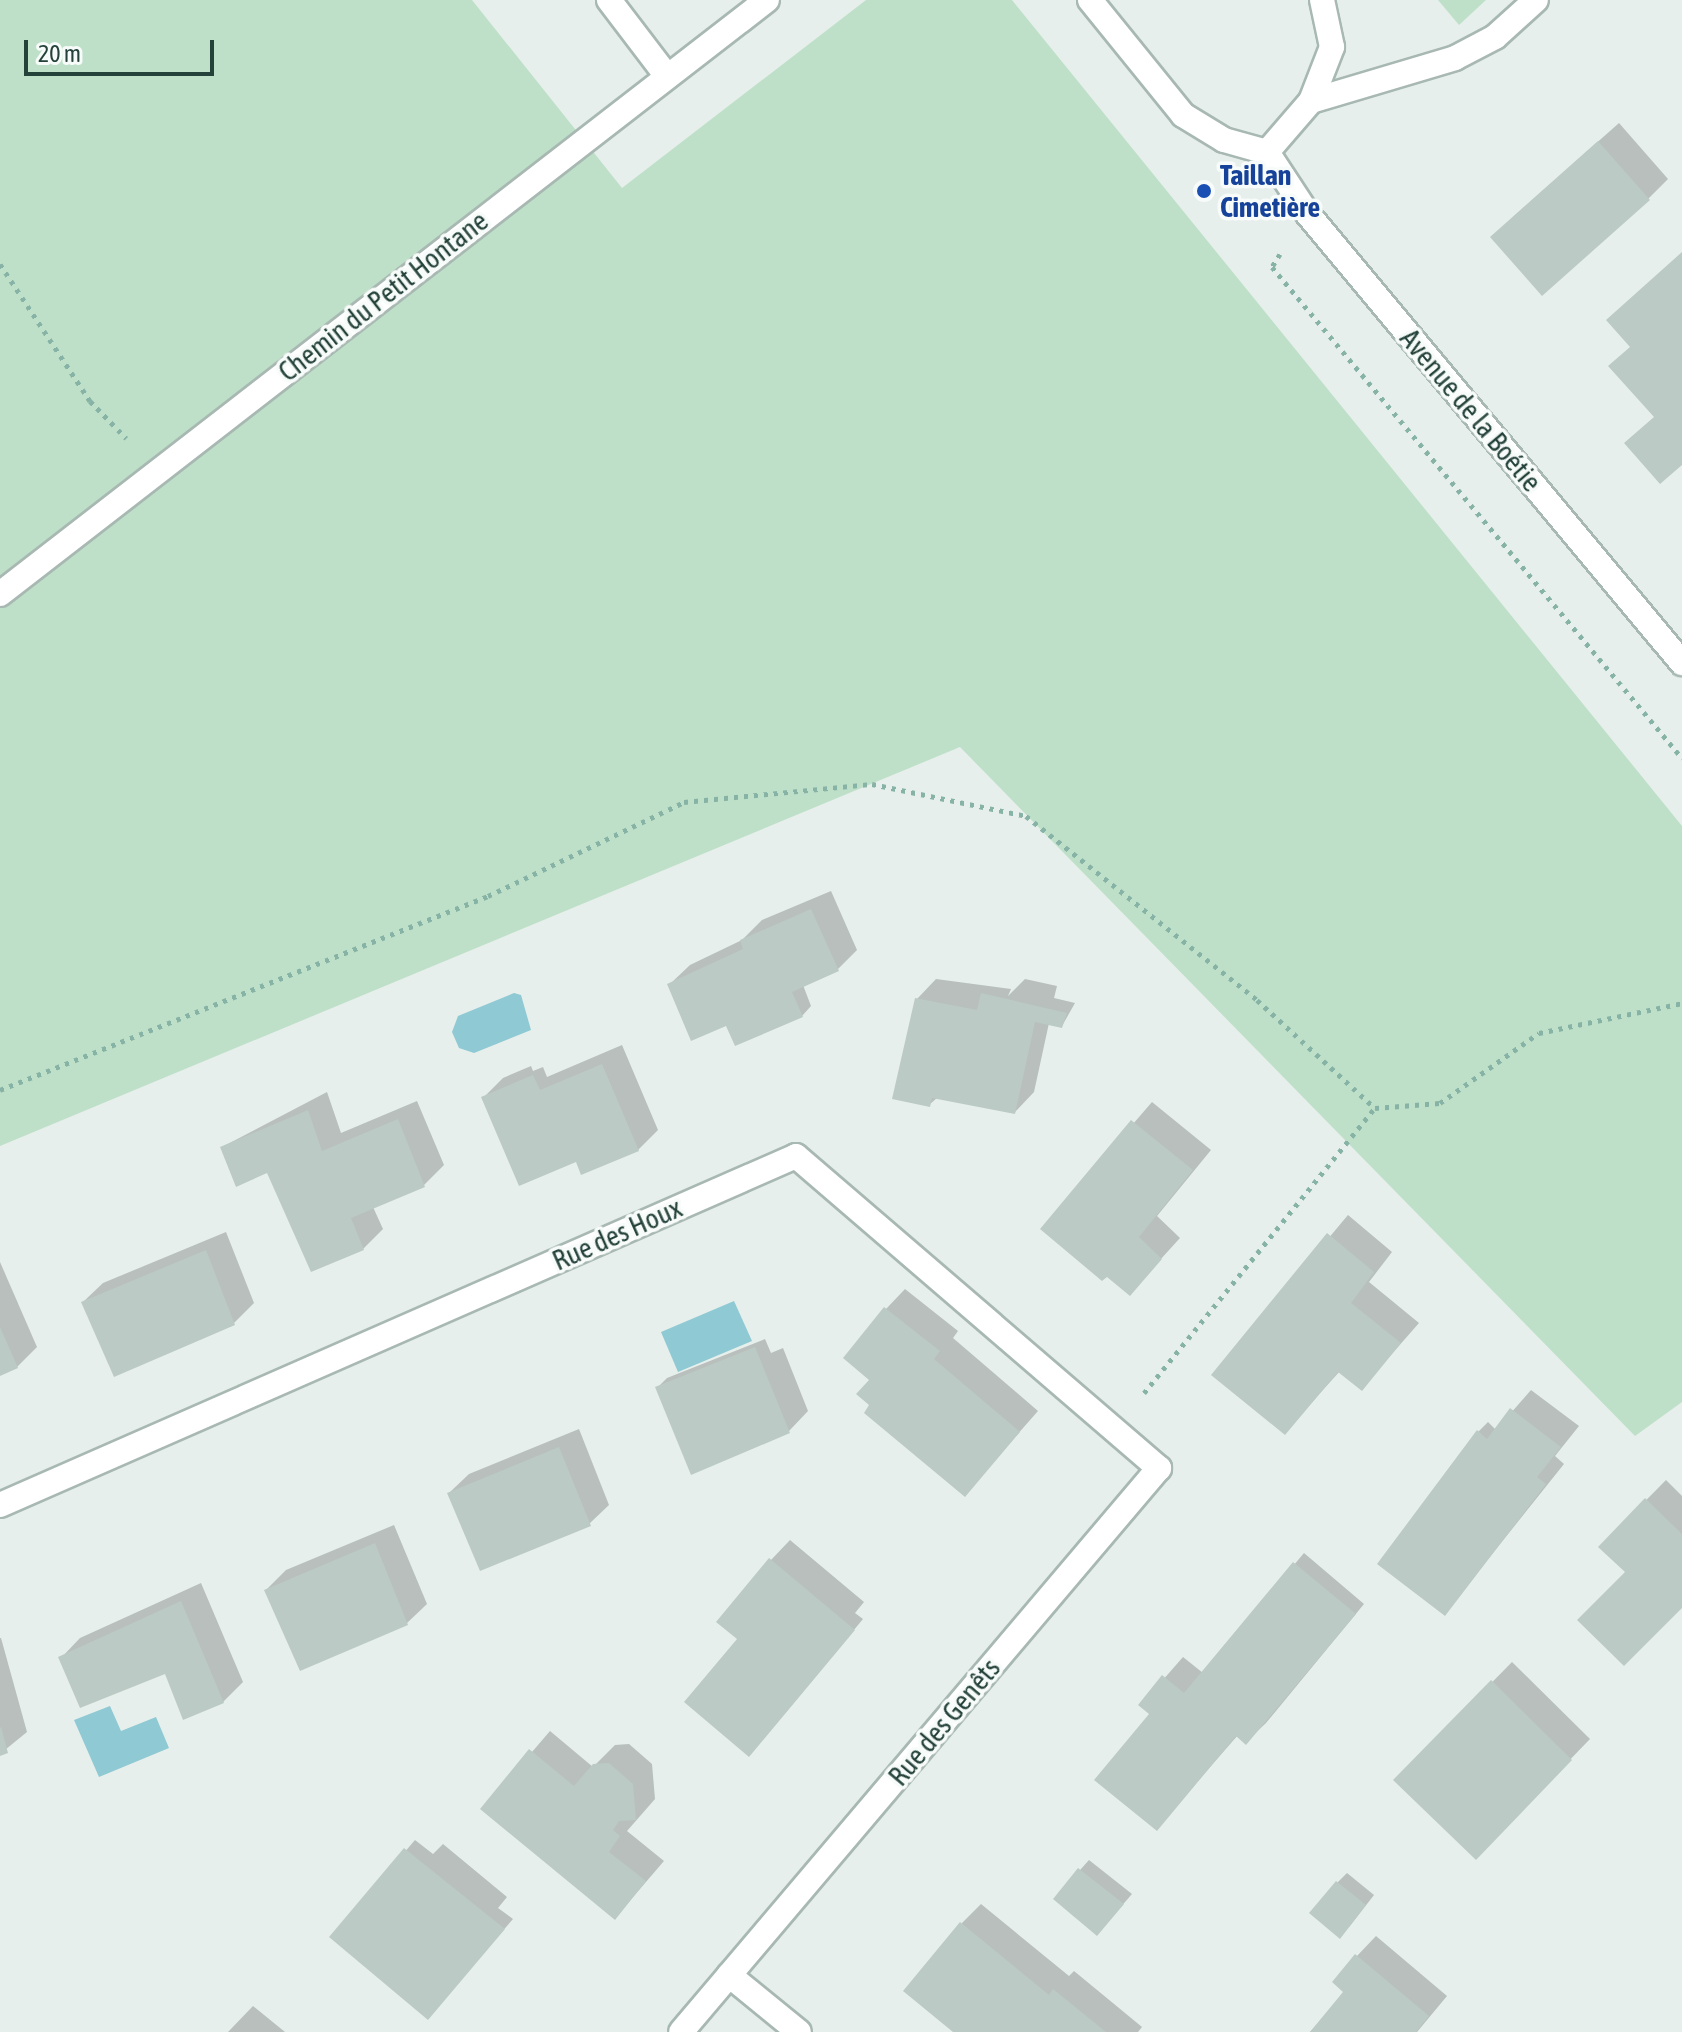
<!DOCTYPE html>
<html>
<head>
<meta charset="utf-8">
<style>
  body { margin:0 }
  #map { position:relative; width:1682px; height:2032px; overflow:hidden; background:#e6efeb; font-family:"Asap Condensed",sans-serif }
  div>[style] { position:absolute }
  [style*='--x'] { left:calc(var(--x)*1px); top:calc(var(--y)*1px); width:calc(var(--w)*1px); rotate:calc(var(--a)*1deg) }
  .green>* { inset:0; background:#bfe0c8 }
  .water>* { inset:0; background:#8ec9d4 }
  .shadow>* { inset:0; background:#0003 }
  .building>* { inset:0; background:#bbcac4 }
  .path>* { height:5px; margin-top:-2.5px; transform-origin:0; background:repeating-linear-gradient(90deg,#86b3a5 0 4px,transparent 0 10px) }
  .roads { filter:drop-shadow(2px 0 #a8b8b2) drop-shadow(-2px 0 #a8b8b2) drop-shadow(0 2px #a8b8b2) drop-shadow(0 -2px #a8b8b2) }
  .street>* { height:24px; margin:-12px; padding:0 12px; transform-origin:12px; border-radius:12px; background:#fff }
  .secondary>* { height:24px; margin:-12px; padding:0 12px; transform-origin:12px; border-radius:12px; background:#fff }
  .dots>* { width:22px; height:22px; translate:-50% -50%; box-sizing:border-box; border:4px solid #f7fbf9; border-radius:50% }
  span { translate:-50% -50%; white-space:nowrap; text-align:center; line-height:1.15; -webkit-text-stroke:7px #f7fbf9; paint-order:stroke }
  .transit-label { font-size:28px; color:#164399; font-weight:700 }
  .left { translate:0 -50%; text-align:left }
  .street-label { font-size:28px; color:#24423a }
  .scale { position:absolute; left:24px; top:40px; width:190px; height:36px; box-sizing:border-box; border:4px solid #24423a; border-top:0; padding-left:10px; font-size:24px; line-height:28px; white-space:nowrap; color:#24423a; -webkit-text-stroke:6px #f7fbf9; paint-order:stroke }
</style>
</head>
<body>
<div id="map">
  <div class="green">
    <div style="clip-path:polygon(0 0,472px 0,622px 188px,866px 0,1012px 0,1682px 826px,1682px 1402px,1635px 1436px,960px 747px,0 1146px)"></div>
    <div style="clip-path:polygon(1438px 0,1486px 0,1459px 25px)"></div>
  </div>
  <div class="water">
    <div style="clip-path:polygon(514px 993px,521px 995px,531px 1030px,474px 1053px,459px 1048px,452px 1032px,458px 1016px)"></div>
    <div style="clip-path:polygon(734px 1301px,752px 1341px,678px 1372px,661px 1332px)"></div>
    <div style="clip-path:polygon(110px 1706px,121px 1731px,156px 1717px,169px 1748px,99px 1777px,74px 1720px)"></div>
  </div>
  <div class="shadow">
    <div style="clip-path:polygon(1619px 123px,1668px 179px,1648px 199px,1513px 217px)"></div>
    <div style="clip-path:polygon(831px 891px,857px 950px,838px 969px,803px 985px,811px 1006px,802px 1016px,727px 1024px,670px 984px,690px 965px,742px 940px,762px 920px)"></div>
    <div style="clip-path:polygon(936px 979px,1011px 989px,1008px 996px,1025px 979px,1057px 986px,1054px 998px,1075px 1003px,1062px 1026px,1049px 1023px,1034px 1092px,1015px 1112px,938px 1097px,929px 1105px,917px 999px)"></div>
    <div style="clip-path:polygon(622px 1045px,658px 1130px,638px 1150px,577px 1160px,483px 1098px,503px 1078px,531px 1066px,533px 1071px,543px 1067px,547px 1077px)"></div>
    <div style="clip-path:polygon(327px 1092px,341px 1133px,417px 1101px,444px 1165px,424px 1185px,373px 1207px,383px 1229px,363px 1249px,269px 1171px,222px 1147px)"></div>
    <div style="clip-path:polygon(1152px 1102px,1211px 1150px,1157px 1216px,1180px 1238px,1130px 1293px,1043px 1228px)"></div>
    <div style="clip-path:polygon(1348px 1215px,1392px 1252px,1369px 1282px,1419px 1323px,1362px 1388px,1340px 1371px,1285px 1432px,1214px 1375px)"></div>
    <div style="clip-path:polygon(226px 1232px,254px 1303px,234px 1323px,83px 1302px,103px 1283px)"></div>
    <div style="clip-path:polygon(0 1262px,37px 1347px,17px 1367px,0 1374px)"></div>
    <div style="clip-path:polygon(905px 1289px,958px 1331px,953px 1338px,1038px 1411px,965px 1494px,871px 1404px,886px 1309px)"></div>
    <div style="clip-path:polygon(765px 1339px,771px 1353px,783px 1348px,808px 1411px,789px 1431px,657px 1388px,667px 1378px)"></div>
    <div style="clip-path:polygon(1531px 1390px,1579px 1426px,1555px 1456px,1564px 1464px,1445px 1613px,1478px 1432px,1488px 1422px,1496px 1430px)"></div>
    <div style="clip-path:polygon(579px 1429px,609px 1505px,589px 1524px,449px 1493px,469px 1474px)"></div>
    <div style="clip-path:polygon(1666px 1480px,1682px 1496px,1682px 1606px,1627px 1572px,1600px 1547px)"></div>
    <div style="clip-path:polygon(394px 1525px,427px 1604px,407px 1623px,266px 1590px,286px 1570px)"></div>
    <div style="clip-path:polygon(790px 1540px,864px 1602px,855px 1613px,863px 1619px,785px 1713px,740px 1639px,771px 1560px)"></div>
    <div style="clip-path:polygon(1304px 1553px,1364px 1604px,1266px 1723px,1246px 1742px,1238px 1735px,1157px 1828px,1152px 1714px,1141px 1705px,1183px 1657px,1203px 1673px)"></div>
    <div style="clip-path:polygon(201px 1583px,243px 1682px,223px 1702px,166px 1672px,61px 1658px,80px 1638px)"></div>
    <div style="clip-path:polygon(1px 1638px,27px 1732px,0 1754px,0 1638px)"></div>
    <div style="clip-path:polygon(1512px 1662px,1590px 1739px,1476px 1857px,1396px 1780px)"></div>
    <div style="clip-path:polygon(550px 1731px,593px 1767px,615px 1745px,629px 1744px,652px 1764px,655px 1799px,627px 1831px,664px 1861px,615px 1918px,483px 1809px)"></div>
    <div style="clip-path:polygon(415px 1840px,433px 1854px,443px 1844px,507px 1897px,498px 1908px,513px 1919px,428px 2017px,332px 1937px)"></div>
    <div style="clip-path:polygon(1089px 1860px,1132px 1894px,1106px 1924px,1055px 1898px)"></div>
    <div style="clip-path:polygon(1347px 1873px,1374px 1895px,1349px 1927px,1337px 1883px)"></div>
    <div style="clip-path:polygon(981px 1904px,1069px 1976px,1074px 1971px,1142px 2027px,1138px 2032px,957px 2032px,962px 1923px)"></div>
    <div style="clip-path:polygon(1376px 1936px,1447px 1996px,1417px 2032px,1310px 2032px,1346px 1992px,1357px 1956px)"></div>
    <div style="clip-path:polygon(253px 2006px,285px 2032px,228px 2032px)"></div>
  </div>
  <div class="building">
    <div style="clip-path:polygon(1598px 141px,1650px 200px,1542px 296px,1490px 237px)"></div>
    <div style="clip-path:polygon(1682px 252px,1682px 465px,1660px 484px,1624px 443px,1654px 417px,1608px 366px,1630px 347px,1606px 320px)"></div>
    <div style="clip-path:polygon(811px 909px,839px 971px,792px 992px,803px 1017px,735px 1046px,726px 1026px,691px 1041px,667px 984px,743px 949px,740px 940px)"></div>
    <div style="clip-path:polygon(981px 993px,1067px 1013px,1062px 1028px,1035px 1022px,1015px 1114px,932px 1098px,930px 1107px,892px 1099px,915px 998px,977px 1010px)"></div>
    <div style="clip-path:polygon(602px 1064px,639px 1151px,581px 1175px,576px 1162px,519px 1186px,481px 1097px,533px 1075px,540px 1090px)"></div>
    <div style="clip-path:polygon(308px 1110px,322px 1151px,398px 1119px,425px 1187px,351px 1218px,364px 1250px,311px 1272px,267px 1173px,236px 1187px,220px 1147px)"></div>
    <div style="clip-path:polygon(1131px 1120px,1193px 1170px,1139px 1237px,1162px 1259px,1130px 1296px,1107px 1277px,1102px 1281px,1040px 1229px)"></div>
    <div style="clip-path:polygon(1327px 1233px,1374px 1272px,1351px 1303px,1401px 1343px,1362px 1391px,1338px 1372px,1285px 1435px,1211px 1375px)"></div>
    <div style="clip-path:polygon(206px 1250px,235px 1325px,114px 1377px,81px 1302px)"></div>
    <div style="clip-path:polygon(884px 1307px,940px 1351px,934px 1359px,1020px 1432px,965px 1497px,864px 1413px,869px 1405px,856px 1394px,869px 1380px,843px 1358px)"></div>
    <div style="clip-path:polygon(0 1327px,18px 1368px,0 1376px)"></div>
    <div style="clip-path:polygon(755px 1347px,790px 1433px,691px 1475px,655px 1387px)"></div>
    <div style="clip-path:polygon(1510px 1408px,1561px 1447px,1537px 1477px,1546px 1484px,1445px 1616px,1377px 1564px,1477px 1430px,1487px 1439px)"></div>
    <div style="clip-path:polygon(559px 1447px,591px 1526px,480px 1571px,447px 1493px)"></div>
    <div style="clip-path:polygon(1645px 1498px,1682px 1534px,1682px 1608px,1624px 1666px,1577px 1620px,1625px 1572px,1598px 1547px)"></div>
    <div style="clip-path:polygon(375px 1543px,408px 1625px,300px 1671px,264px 1590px)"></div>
    <div style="clip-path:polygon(769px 1558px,855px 1630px,749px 1757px,684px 1702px,737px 1639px,716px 1622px)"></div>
    <div style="clip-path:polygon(1293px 1562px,1356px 1614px,1246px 1745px,1236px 1736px,1157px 1831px,1094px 1780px,1149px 1714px,1138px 1705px,1162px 1675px,1184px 1693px)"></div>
    <div style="clip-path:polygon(181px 1601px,224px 1703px,183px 1720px,165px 1674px,80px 1708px,58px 1657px)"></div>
    <div style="clip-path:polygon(1491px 1680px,1572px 1760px,1476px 1860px,1393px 1780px)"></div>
    <div style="clip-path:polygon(1px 1727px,8px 1753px,0 1756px,0 1728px)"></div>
    <div style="clip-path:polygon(529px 1749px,574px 1786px,593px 1764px,609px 1763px,633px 1784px,636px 1820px,619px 1821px,613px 1830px,620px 1836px,609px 1852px,646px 1881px,615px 1920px,480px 1809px)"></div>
    <div style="clip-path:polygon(404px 1848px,505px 1929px,428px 2020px,329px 1937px)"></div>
    <div style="clip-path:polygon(1078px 1868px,1124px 1904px,1097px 1936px,1053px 1899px)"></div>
    <div style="clip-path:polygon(1336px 1881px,1366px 1905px,1340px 1939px,1309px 1913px)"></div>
    <div style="clip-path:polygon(960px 1922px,1049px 1995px,1053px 1989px,1106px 2032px,953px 2032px,903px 1991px)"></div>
    <div style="clip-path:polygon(1355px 1954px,1429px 2016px,1416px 2032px,1310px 2032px,1343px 1992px,1332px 1982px)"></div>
  </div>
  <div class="path">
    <div style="--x:1280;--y:254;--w:15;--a:122"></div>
    <div style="--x:1272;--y:267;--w:640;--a:50.14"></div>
    <div style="--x:0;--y:264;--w:164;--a:56.7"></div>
    <div style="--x:90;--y:401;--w:52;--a:45.8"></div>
    <div style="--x:0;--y:1090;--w:525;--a:-21.68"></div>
    <div style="--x:488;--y:896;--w:217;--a:-25.6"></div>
    <div style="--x:684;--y:802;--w:189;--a:-5.5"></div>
    <div style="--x:872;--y:784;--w:157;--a:11.7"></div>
    <div style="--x:1026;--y:816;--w:295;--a:38.5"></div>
    <div style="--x:1257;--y:1000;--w:160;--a:42.5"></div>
    <div style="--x:1375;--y:1108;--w:65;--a:-4.4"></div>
    <div style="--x:1440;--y:1103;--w:121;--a:-35.3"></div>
    <div style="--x:1539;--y:1033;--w:146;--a:-11.8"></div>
    <div style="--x:1144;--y:1393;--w:367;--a:-51"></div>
  </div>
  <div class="roads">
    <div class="street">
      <div style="--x:609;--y:0;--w:96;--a:52.7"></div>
      <div style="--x:1311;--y:101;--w:150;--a:-16.6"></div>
      <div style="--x:1455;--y:58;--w:45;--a:-27.7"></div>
      <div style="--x:1495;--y:37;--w:55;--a:-42.1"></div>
      <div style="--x:0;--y:594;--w:970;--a:-37.76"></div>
      <div style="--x:0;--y:1505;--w:869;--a:-23.67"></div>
      <div style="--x:796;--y:1156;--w:479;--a:40.7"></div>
      <div style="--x:1159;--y:1468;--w:739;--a:130.28"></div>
      <div style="--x:729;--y:1975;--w:90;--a:39.2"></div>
    </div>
    <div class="secondary">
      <div style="--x:1090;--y:0;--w:148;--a:51"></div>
      <div style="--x:1183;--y:115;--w:48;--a:31.4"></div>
      <div style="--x:1224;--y:140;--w:45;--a:15.6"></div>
      <div style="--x:1267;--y:152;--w:73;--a:56.7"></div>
      <div style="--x:1307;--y:213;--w:586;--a:50.19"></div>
      <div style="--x:1267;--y:152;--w:67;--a:-49.2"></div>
      <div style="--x:1311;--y:101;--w:58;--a:-68.7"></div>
      <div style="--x:1332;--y:47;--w:48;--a:-102"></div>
    </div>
  </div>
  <div class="dots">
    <div style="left:1204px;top:191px;background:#1a4fb4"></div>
  </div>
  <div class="transit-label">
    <span class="left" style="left:1220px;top:191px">Taillan<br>Cimetière</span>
  </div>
  <div class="street-label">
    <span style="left:383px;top:296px;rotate:-38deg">Chemin du Petit Hontane</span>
    <span style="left:1471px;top:410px;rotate:50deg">Avenue de la Boétie</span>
    <span style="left:617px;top:1234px;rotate:-24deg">Rue des Houx</span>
    <span style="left:944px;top:1722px;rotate:-50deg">Rue des Genêts</span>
  </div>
  <div class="scale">20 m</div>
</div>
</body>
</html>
